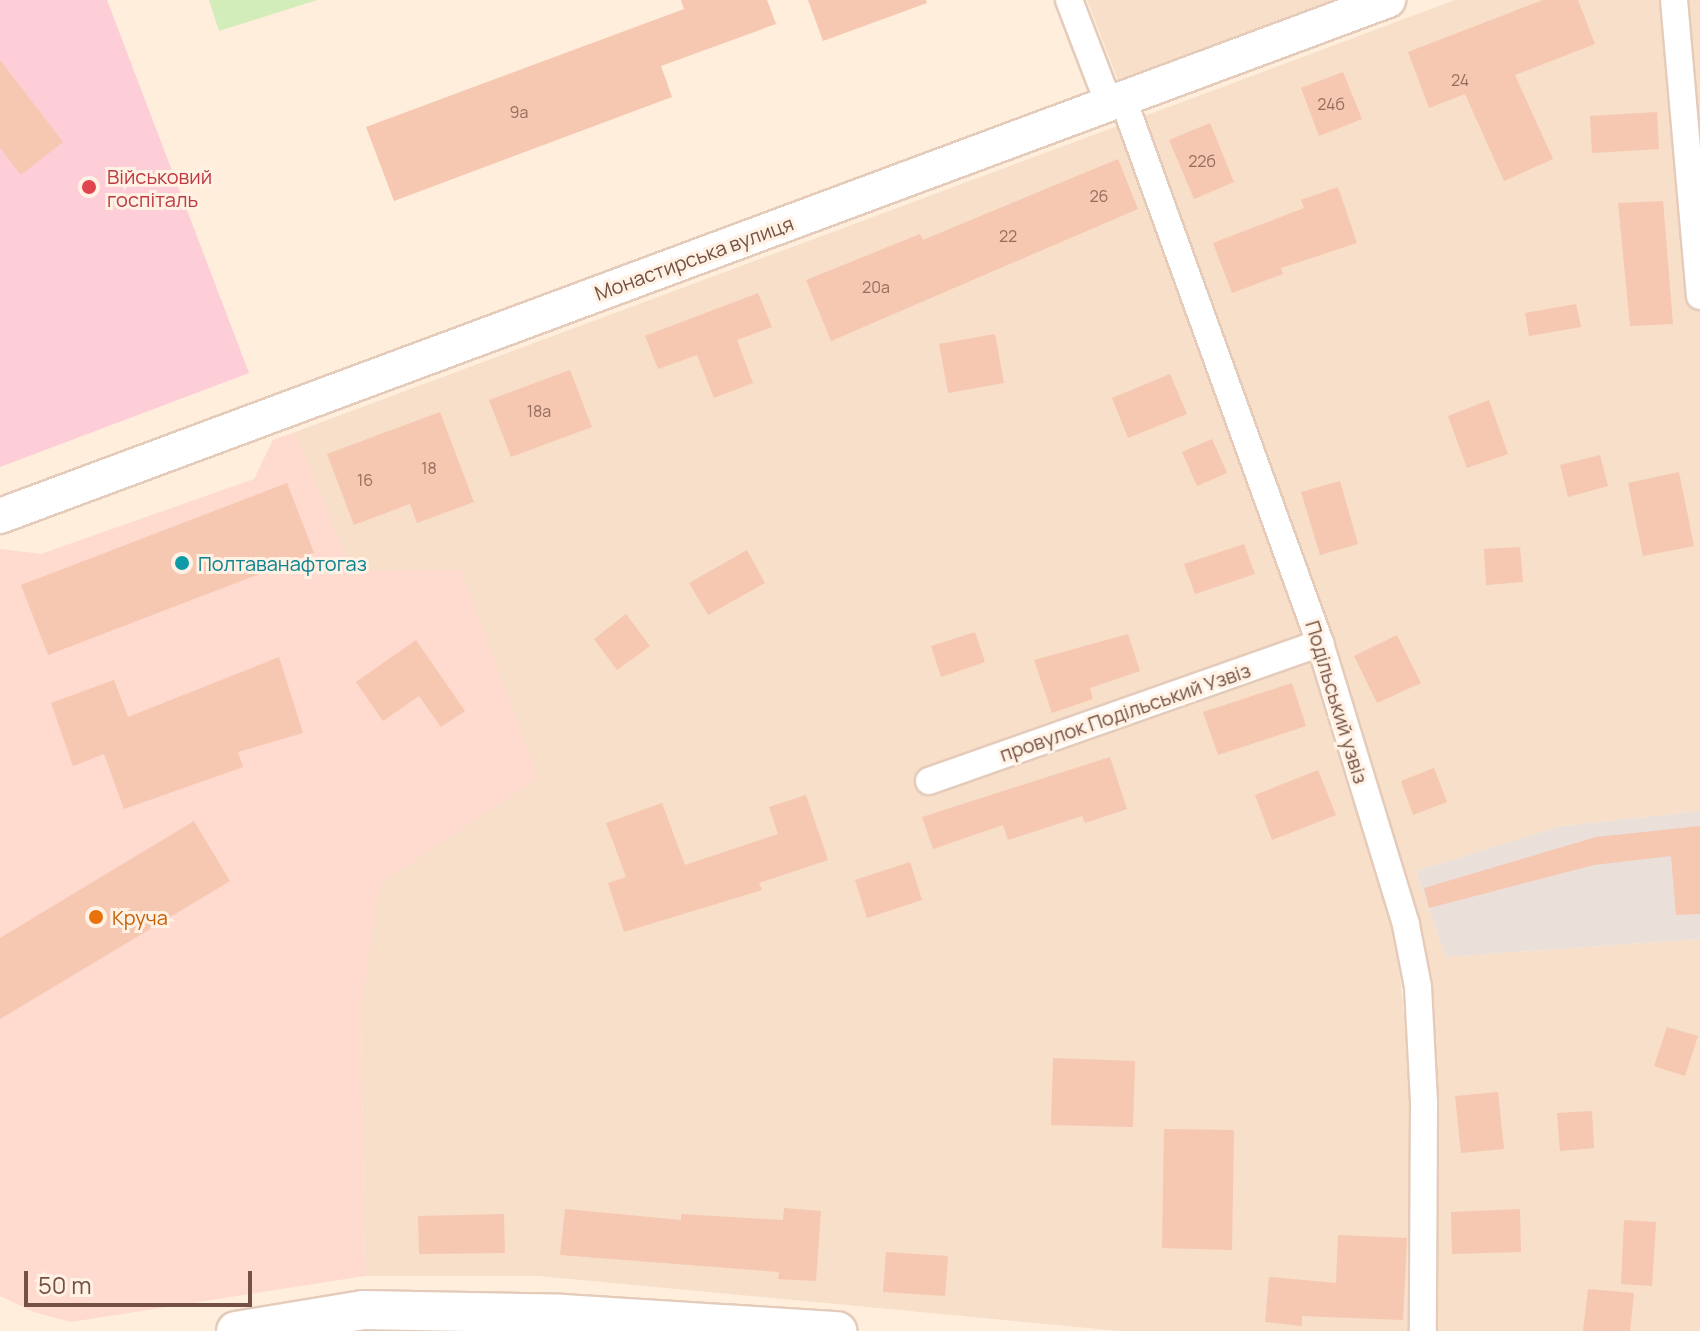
<!DOCTYPE html>
<html>
<head>
<meta charset="utf-8">
<style>
  body { margin:0 }
  #map { position:relative; width:1700px; height:1331px; overflow:hidden; background:#feeedb; font-family:Manrope,sans-serif }
  div>[style] { position:absolute }
  [style*='--x'] { left:calc(var(--x)*1px); top:calc(var(--y)*1px); width:calc(var(--w)*1px); rotate:calc(var(--a)*1deg) }
  .residential>* { inset:0; background:#f7dfc9 }
  .commercial>* { inset:0; background:#ffdacf }
  .industrial>* { inset:0; background:#ebe0d9 }
  .medical>* { inset:0; background:#fdced7 }
  .green>* { inset:0; background:#d2ecba }
  .building>* { inset:0; background:#f6c7b1 }
  .roads { filter:drop-shadow(2px 0 #e4cbba) drop-shadow(-2px 0 #e4cbba) drop-shadow(0 2px #e4cbba) drop-shadow(0 -2px #e4cbba) }
  .minor>* { height:26px; margin:-13px; padding:0 13px; transform-origin:13px; border-radius:13px; background:#fff }
  .tertiary>* { height:34px; margin:-17px; padding:0 17px; transform-origin:17px; border-radius:17px; background:#fff }
  .secondary>* { height:38px; margin:-19px; padding:0 19px; transform-origin:19px; border-radius:19px; background:#fff }
  .dots>* { width:22px; height:22px; translate:-50% -50%; box-sizing:border-box; border:4px solid #fff2e4; border-radius:50% }
  span { translate:-50% -50%; white-space:nowrap; text-align:center; line-height:1.15; -webkit-text-stroke:6px #fff2e4; paint-order:stroke }
  .number-label { font-size:16px; color:#956e5e }
  .number-label span { -webkit-text-stroke-width:0 }
  .health-label { font-size:20px; color:#be3a42 }
  .left { translate:0 -50%; text-align:left }
  .street-label { font-size:20px; color:#755143 }
  .culture-label { font-size:20px; color:#0d838f }
  .food-label { font-size:20px; color:#c56008 }
  .scale { position:absolute; left:24px; top:1271px; width:228px; height:36px; box-sizing:border-box; border:4px solid #755143; border-top:0; padding-left:10px; font-size:24px; line-height:28px; white-space:nowrap; color:#755143; -webkit-text-stroke:6px #fff2e4; paint-order:stroke }
</style>
</head>
<body>
<div id="map">
  <div class="residential">
    <div style="clip-path:polygon(1087px 0,1351px 0,1121px 88px)"></div>
    <div style="clip-path:polygon(1455px 0,1700px 0,1700px 811px,1562px 826px,1416px 871px,1446px 957px,1700px 939px,1700px 1331px,1432px 1331px,1435px 1054px,1421px 938px,1326px 616px,1142px 117px)"></div>
    <div style="clip-path:polygon(1123px 124px,1302px 624px,1396px 932px,1412px 1102px,1408px 1331px,1120px 1331px,539px 1276px,365px 1276px,361px 1007px,380px 884px,538px 778px,352px 571px,295px 432px)"></div>
  </div>
  <div class="commercial">
    <div style="clip-path:polygon(295px 432px,352px 571px,461px 570px,538px 778px,380px 884px,361px 1007px,365px 1276px,71px 1322px,34px 1312px,0 1296px,0 549px,41px 554px,254px 479px,273px 440px)"></div>
  </div>
  <div class="industrial">
    <div style="clip-path:polygon(1700px 811px,1700px 939px,1446px 957px,1416px 871px,1562px 826px)"></div>
  </div>
  <div class="medical">
    <div style="clip-path:polygon(0 0,107px 0,249px 373px,0 467px)"></div>
  </div>
  <div class="green">
    <div style="clip-path:polygon(209px 0,317px 0,219px 31px)"></div>
  </div>
  <div class="building">
    <div style="clip-path:polygon(681px 0,767px 0,776px 24px,661px 66px,672px 97px,394px 201px,366px 127px,684px 9px)"></div>
    <div style="clip-path:polygon(808px 0,926px 0,927px 3px,823px 41px)"></div>
    <div style="clip-path:polygon(1543px 0,1578px 0,1595px 44px,1515px 75px,1553px 159px,1504px 181px,1465px 94px,1429px 108px,1408px 52px)"></div>
    <div style="clip-path:polygon(0 60px,63px 142px,21px 175px,0 148px)"></div>
    <div style="clip-path:polygon(1343px 72px,1362px 119px,1319px 136px,1301px 88px)"></div>
    <div style="clip-path:polygon(1657px 112px,1659px 149px,1592px 153px,1590px 116px)"></div>
    <div style="clip-path:polygon(1210px 123px,1234px 182px,1194px 199px,1169px 140px)"></div>
    <div style="clip-path:polygon(1118px 159px,1138px 209px,831px 341px,806px 280px,920px 234px,923px 240px)"></div>
    <div style="clip-path:polygon(1338px 187px,1357px 243px,1281px 268px,1283px 274px,1232px 293px,1213px 243px,1304px 208px,1301px 200px)"></div>
    <div style="clip-path:polygon(1663px 201px,1673px 324px,1630px 326px,1618px 203px)"></div>
    <div style="clip-path:polygon(758px 293px,772px 327px,737px 340px,753px 383px,714px 398px,697px 355px,658px 369px,645px 336px)"></div>
    <div style="clip-path:polygon(1576px 304px,1581px 327px,1529px 336px,1525px 313px)"></div>
    <div style="clip-path:polygon(995px 334px,1004px 383px,948px 393px,939px 344px)"></div>
    <div style="clip-path:polygon(570px 370px,592px 427px,511px 457px,489px 400px)"></div>
    <div style="clip-path:polygon(1170px 374px,1187px 414px,1128px 438px,1112px 398px)"></div>
    <div style="clip-path:polygon(1489px 400px,1508px 454px,1467px 468px,1448px 416px)"></div>
    <div style="clip-path:polygon(440px 412px,474px 502px,417px 523px,410px 504px,354px 525px,327px 454px)"></div>
    <div style="clip-path:polygon(1212px 439px,1227px 473px,1197px 486px,1182px 452px)"></div>
    <div style="clip-path:polygon(1600px 455px,1608px 486px,1568px 497px,1560px 465px)"></div>
    <div style="clip-path:polygon(1679px 472px,1694px 546px,1643px 556px,1628px 483px)"></div>
    <div style="clip-path:polygon(1340px 481px,1358px 544px,1320px 555px,1301px 492px)"></div>
    <div style="clip-path:polygon(287px 483px,314px 553px,48px 655px,21px 585px)"></div>
    <div style="clip-path:polygon(1244px 544px,1255px 574px,1195px 594px,1184px 564px)"></div>
    <div style="clip-path:polygon(1520px 547px,1523px 582px,1486px 585px,1484px 549px)"></div>
    <div style="clip-path:polygon(747px 550px,765px 583px,708px 615px,689px 583px)"></div>
    <div style="clip-path:polygon(626px 614px,650px 646px,617px 670px,594px 639px)"></div>
    <div style="clip-path:polygon(975px 632px,985px 662px,941px 677px,931px 646px)"></div>
    <div style="clip-path:polygon(1128px 634px,1140px 671px,1090px 688px,1093px 699px,1052px 713px,1034px 660px)"></div>
    <div style="clip-path:polygon(1397px 635px,1421px 683px,1377px 703px,1354px 656px)"></div>
    <div style="clip-path:polygon(416px 640px,465px 711px,441px 727px,419px 696px,383px 721px,356px 682px)"></div>
    <div style="clip-path:polygon(279px 657px,303px 733px,238px 752px,243px 767px,124px 809px,104px 754px,73px 766px,51px 703px,114px 680px,128px 717px)"></div>
    <div style="clip-path:polygon(1292px 683px,1306px 726px,1218px 755px,1203px 712px)"></div>
    <div style="clip-path:polygon(1110px 757px,1127px 809px,1085px 823px,1082px 816px,1008px 840px,1003px 825px,933px 849px,922px 817px)"></div>
    <div style="clip-path:polygon(1434px 768px,1447px 802px,1413px 815px,1401px 781px)"></div>
    <div style="clip-path:polygon(1318px 770px,1336px 815px,1272px 840px,1255px 795px)"></div>
    <div style="clip-path:polygon(806px 795px,828px 860px,759px 883px,762px 890px,624px 932px,608px 883px,626px 877px,606px 823px,662px 803px,685px 865px,778px 834px,769px 807px)"></div>
    <div style="clip-path:polygon(194px 821px,230px 881px,0 1019px,0 938px)"></div>
    <div style="clip-path:polygon(1700px 826px,1700px 914px,1676px 915px,1671px 856px,1594px 865px,1429px 908px,1424px 888px,1596px 837px)"></div>
    <div style="clip-path:polygon(910px 862px,922px 900px,867px 918px,855px 880px)"></div>
    <div style="clip-path:polygon(1667px 1027px,1698px 1036px,1685px 1076px,1654px 1066px)"></div>
    <div style="clip-path:polygon(1053px 1058px,1135px 1061px,1133px 1127px,1051px 1125px)"></div>
    <div style="clip-path:polygon(1498px 1092px,1504px 1149px,1461px 1153px,1455px 1096px)"></div>
    <div style="clip-path:polygon(1592px 1111px,1594px 1148px,1560px 1151px,1557px 1113px)"></div>
    <div style="clip-path:polygon(1164px 1129px,1234px 1130px,1232px 1250px,1162px 1248px)"></div>
    <div style="clip-path:polygon(784px 1208px,821px 1211px,816px 1281px,778px 1279px,779px 1272px,560px 1255px,565px 1209px,681px 1220px,681px 1214px,783px 1220px)"></div>
    <div style="clip-path:polygon(1520px 1209px,1521px 1252px,1452px 1254px,1451px 1212px)"></div>
    <div style="clip-path:polygon(504px 1214px,505px 1253px,419px 1254px,418px 1216px)"></div>
    <div style="clip-path:polygon(1624px 1220px,1656px 1222px,1652px 1286px,1621px 1284px)"></div>
    <div style="clip-path:polygon(1338px 1235px,1407px 1238px,1403px 1320px,1302px 1316px,1302px 1326px,1265px 1322px,1269px 1277px,1336px 1283px)"></div>
    <div style="clip-path:polygon(886px 1252px,948px 1256px,945px 1296px,883px 1292px)"></div>
    <div style="clip-path:polygon(1588px 1289px,1634px 1293px,1630px 1331px,1583px 1331px)"></div>
  </div>
  <div class="roads">
    <div class="minor">
      <div style="--x:1069;--y:0;--w:111;--a:69"></div>
      <div style="--x:1674;--y:0;--w:297;--a:85"></div>
      <div style="--x:1123;--y:99;--w:579;--a:70.09"></div>
      <div style="--x:1320;--y:643;--w:295;--a:73"></div>
      <div style="--x:1406;--y:925;--w:63;--a:79"></div>
      <div style="--x:1418;--y:987;--w:115;--a:87"></div>
      <div style="--x:1424;--y:1102;--w:229;--a:90.3"></div>
      <div style="--x:929;--y:781;--w:415;--a:-19.4"></div>
    </div>
    <div class="tertiary">
      <div style="--x:0;--y:516;--w:1481;--a:-20.39"></div>
    </div>
    <div class="secondary">
      <div style="--x:236;--y:1331;--w:129;--a:-9.4"></div>
      <div style="--x:363;--y:1310;--w:200;--a:1.1"></div>
      <div style="--x:563;--y:1314;--w:275;--a:3.6"></div>
    </div>
  </div>
  <div class="dots">
    <div style="left:89px;top:187px;background:#e0444e"></div>
    <div style="left:182px;top:563px;background:#0f9aa8"></div>
    <div style="left:96px;top:917px;background:#e8710a"></div>
  </div>
  <div class="number-label">
    <span style="left:1460px;top:80px">24</span>
    <span style="left:1331px;top:104px">24б</span>
    <span style="left:519px;top:112px">9а</span>
    <span style="left:1202px;top:161px">22б</span>
    <span style="left:1099px;top:196px">26</span>
    <span style="left:1008px;top:236px">22</span>
    <span style="left:876px;top:287px">20а</span>
    <span style="left:539px;top:411px">18а</span>
    <span style="left:429px;top:468px">18</span>
    <span style="left:365px;top:480px">16</span>
  </div>
  <div class="health-label">
    <span class="left" style="left:107px;top:188px">Військовий<br>госпіталь</span>
  </div>
  <div class="street-label">
    <span style="left:694px;top:258px;rotate:-20deg">Монастирська вулиця</span>
    <span style="left:1337px;top:702px;rotate:73deg">Подільський узвіз</span>
    <span style="left:1125px;top:712px;rotate:-19deg">провулок Подільський Узвіз</span>
  </div>
  <div class="culture-label">
    <span class="left" style="left:198px;top:563px">Полтаванафтогаз</span>
  </div>
  <div class="food-label">
    <span class="left" style="left:112px;top:917px">Круча</span>
  </div>
  <div class="scale">50 m</div>
</div>
</body>
</html>
